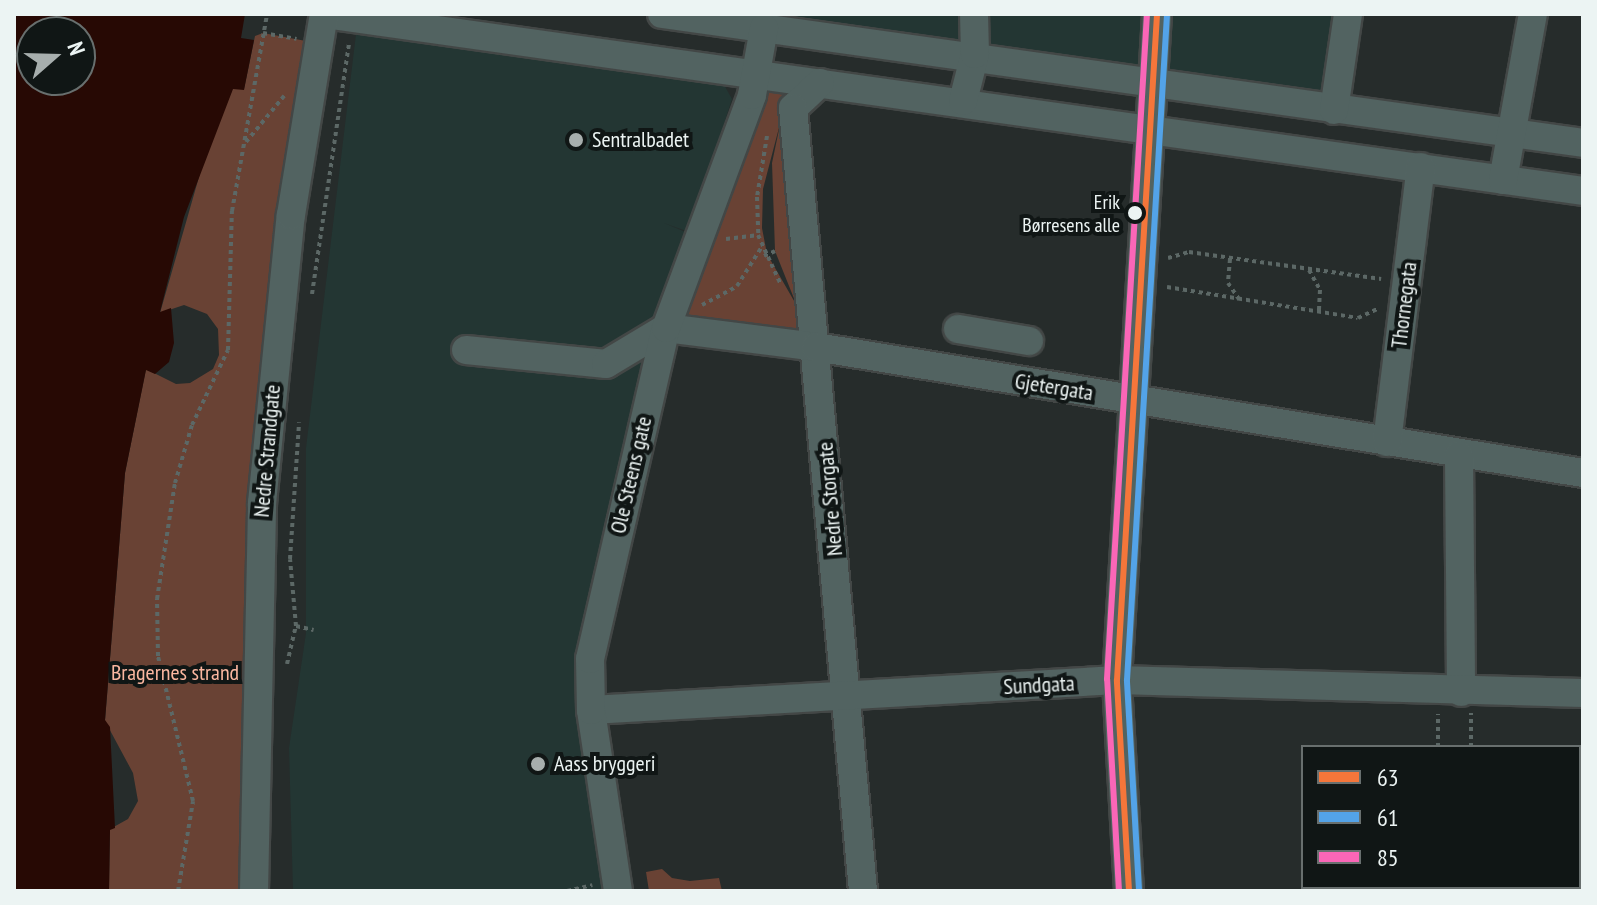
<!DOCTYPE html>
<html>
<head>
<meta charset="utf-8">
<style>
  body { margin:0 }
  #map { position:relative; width:1597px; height:905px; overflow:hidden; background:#262c2b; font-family:"PT Sans Narrow",sans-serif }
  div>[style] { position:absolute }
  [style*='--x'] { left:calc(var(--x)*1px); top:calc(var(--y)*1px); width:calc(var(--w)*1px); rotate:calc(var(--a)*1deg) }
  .built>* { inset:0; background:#233633 }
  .green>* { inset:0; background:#694234 }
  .water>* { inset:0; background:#270904 }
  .path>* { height:4px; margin-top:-2px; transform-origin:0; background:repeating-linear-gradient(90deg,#5c6866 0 4px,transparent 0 8px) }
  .roads { filter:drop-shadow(2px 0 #434746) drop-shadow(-2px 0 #434746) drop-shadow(0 2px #434746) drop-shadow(0 -2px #434746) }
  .minor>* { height:28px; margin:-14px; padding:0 14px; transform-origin:14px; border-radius:14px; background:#526361 }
  .bus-1>* { height:6px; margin:-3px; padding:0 3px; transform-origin:3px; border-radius:3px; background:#f5763a }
  .bus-2>* { height:6px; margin:-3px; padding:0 3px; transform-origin:3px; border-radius:3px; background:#53a3e8 }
  .bus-3>* { height:6px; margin:-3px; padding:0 3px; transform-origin:3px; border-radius:3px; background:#fa66b7 }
  .dots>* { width:22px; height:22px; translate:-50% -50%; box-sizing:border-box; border:4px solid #101615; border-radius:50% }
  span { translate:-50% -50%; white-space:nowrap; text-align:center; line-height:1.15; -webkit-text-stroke:8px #101615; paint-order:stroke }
  .bus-label { font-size:20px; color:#ecf4f3 }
  .right { translate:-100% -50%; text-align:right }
  .poi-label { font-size:22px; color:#ecf4f3 }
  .left { translate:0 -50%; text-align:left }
  .street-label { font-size:22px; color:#ecf4f3 }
  .park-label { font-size:22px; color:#fbb7a0 }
  .frame { position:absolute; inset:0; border:16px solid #ecf4f3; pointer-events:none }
  .legend { position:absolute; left:1301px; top:745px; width:280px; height:144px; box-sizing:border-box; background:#101615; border:2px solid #686f6e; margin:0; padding:10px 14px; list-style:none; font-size:24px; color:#ecf4f3 }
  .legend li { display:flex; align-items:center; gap:16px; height:40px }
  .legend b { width:40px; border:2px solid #686f6e }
  .north { position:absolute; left:16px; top:16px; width:80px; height:80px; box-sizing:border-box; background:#101615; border:2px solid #686f6e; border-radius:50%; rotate:70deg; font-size:22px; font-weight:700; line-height:32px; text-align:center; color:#ecf4f3 }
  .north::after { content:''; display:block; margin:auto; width:28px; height:36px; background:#a7aead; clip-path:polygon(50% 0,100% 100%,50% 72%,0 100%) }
</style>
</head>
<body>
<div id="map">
  <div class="built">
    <div style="clip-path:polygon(662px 14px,1348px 14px,1334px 110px)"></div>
    <div style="clip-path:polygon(356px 34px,723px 83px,732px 99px,689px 232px,664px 223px,688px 233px,591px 710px,618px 891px,293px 891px,289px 748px,306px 633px,306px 448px)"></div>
  </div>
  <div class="green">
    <div style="clip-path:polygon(263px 33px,306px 41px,279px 215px,254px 461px,245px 609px,242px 891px,109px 891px,110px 829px,128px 819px,138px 801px,133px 773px,105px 721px,125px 473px,146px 369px,176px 384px,190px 383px,213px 369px,219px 355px,218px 329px,207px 314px,184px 305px,160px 313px,205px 156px,233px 88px,244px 89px,255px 36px)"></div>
    <div style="clip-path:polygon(evenodd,793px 76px,816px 347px,666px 328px,752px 95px,793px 76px,781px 120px,772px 163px,775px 251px,797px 306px,767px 254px,762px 228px,763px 189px,781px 120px)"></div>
    <div style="clip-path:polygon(662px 869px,672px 878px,690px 881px,719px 878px,722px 891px,649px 891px,646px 872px)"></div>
  </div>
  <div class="water">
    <div style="clip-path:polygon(evenodd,14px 14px,245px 14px,241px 38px,254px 40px,244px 90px,233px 89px,184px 217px,160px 312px,171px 308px,174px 343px,169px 362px,155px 374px,146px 370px,125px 473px,105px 720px,110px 727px,115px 828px,110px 830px,109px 891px,14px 891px,14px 14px,32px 32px,80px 32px,80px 80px,32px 80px,32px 32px)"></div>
  </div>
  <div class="path">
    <div style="--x:263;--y:33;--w:34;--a:10"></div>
    <div style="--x:767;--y:136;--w:62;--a:99.3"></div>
    <div style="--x:757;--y:197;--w:38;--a:88"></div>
    <div style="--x:758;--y:235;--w:55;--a:65.3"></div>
    <div style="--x:246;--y:142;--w:60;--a:-50.4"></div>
    <div style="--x:726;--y:239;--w:31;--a:-7"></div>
    <div style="--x:764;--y:256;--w:12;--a:-24"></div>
    <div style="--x:1168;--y:258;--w:22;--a:-16"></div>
    <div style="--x:1189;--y:252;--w:194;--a:8"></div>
    <div style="--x:1230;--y:259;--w:24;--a:95"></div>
    <div style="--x:1228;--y:283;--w:22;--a:56"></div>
    <div style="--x:1309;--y:270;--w:23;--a:61"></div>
    <div style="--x:1320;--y:290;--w:22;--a:93"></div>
    <div style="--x:1167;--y:287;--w:193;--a:9.2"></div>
    <div style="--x:1358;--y:318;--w:21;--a:-25"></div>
    <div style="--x:312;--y:294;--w:255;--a:-81.6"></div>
    <div style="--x:702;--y:305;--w:40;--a:-28"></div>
    <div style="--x:737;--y:286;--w:45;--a:-57.7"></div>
    <div style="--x:296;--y:626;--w:18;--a:13"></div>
    <div style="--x:287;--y:664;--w:39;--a:-77"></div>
    <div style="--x:296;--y:626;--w:67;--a:-95.1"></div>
    <div style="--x:290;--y:559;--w:137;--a:-86.2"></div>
    <div style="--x:1438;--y:747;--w:33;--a:-90"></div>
    <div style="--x:1471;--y:747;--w:34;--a:-90"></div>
    <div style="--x:178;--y:891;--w:91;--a:-80.5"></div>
    <div style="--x:193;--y:801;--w:149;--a:-103.6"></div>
    <div style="--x:158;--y:656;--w:57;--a:-91"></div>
    <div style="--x:157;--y:599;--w:117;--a:-81.2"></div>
    <div style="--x:175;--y:483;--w:60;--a:-73.7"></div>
    <div style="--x:192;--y:425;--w:83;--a:-64.4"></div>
    <div style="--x:228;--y:350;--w:139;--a:-88.4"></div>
    <div style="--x:232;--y:211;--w:200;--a:-79.9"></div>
    <div style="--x:567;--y:891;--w:26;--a:-13"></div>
    <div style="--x:1435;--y:891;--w:4;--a:-90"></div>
  </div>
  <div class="roads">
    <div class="minor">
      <div style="--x:324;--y:14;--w:1271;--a:8"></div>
      <div style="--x:662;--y:14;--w:930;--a:7.97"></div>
      <div style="--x:820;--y:83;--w:37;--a:137"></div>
      <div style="--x:793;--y:108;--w:786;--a:84.89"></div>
      <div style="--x:963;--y:101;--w:49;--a:-75.7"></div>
      <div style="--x:975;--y:54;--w:40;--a:-91.4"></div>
      <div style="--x:1334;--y:110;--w:97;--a:-81.7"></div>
      <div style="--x:1503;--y:180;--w:169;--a:-79.8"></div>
      <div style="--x:958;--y:329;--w:72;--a:9.6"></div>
      <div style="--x:466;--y:350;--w:141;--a:5.7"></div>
      <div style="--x:606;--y:364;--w:70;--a:-31"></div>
      <div style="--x:666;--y:328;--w:151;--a:7.2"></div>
      <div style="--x:816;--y:347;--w:777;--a:9.33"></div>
      <div style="--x:1387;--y:442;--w:277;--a:-83"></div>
      <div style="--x:1459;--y:455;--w:237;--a:89.5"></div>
      <div style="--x:591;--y:710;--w:527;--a:-3.26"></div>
      <div style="--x:1117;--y:680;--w:466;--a:1.6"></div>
      <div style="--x:1579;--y:879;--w:4;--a:-14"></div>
      <div style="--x:254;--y:891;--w:388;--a:-88.8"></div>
      <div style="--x:262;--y:503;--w:289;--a:-84.3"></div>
      <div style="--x:291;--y:215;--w:204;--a:-80.7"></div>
      <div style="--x:618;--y:891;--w:183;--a:-98.5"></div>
      <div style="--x:591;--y:710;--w:51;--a:-91.1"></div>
      <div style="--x:590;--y:659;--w:340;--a:-77.1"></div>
      <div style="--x:666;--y:328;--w:248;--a:-69.7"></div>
      <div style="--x:752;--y:95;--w:68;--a:-79.8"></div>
      <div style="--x:1129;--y:891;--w:211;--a:-93.3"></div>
      <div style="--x:1117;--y:680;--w:667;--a:-86.56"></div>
      <div style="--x:1493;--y:891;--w:28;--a:-8"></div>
    </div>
  </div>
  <div class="bus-1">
    <div style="--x:1129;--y:891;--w:211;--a:-93.3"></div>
    <div style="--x:1117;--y:680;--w:667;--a:-86.56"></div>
  </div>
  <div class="bus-2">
    <div style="--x:1139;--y:890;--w:210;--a:-93.3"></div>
    <div style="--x:1127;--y:680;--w:666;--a:-86.56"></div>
  </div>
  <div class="bus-3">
    <div style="--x:1119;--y:891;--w:212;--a:-93.2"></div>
    <div style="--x:1107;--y:679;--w:666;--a:-86.56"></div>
  </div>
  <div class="dots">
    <div style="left:576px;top:140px;background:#a7aead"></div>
    <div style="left:1135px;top:213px;background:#ecf4f3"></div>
    <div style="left:538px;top:764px;background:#a7aead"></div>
  </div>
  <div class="bus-label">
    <span class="right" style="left:1120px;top:214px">Erik<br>Børresens alle</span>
  </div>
  <div class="poi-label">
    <span class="left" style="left:592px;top:140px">Sentralbadet</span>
    <span class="left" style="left:554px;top:764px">Aass bryggeri</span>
  </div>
  <div class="street-label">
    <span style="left:1404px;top:305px;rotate:-83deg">Thornegata</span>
    <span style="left:1054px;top:387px;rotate:9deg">Gjetergata</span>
    <span style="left:267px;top:451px;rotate:-85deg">Nedre Strandgate</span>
    <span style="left:631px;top:475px;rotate:-77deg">Ole Steens gate</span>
    <span style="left:830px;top:499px;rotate:-95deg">Nedre Storgate</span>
    <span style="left:1039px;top:685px;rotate:-3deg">Sundgata</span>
  </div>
  <div class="park-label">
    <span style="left:175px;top:673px">Bragernes strand</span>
  </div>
  <div class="frame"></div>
  <ul class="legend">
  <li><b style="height:10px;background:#f5763a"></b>63</li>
  <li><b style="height:10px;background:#53a3e8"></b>61</li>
  <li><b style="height:10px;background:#fa66b7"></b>85</li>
  </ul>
  <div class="north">N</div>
</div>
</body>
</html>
